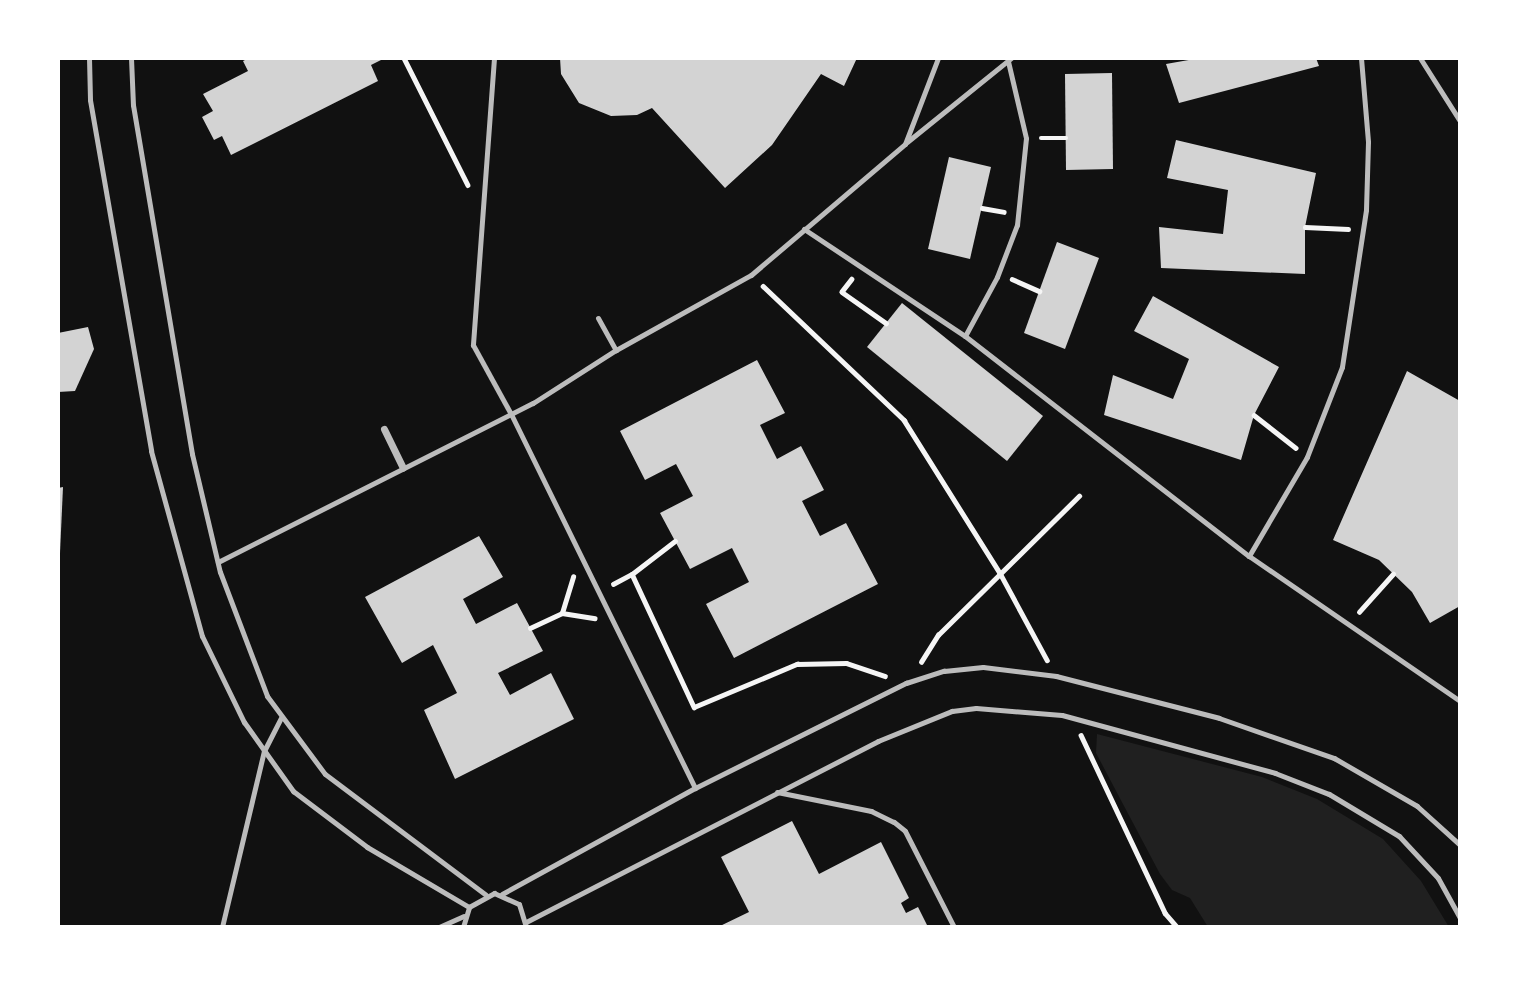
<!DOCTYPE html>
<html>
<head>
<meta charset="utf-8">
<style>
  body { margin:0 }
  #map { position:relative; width:1518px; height:985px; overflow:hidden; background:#111; font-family:"Roboto Condensed",sans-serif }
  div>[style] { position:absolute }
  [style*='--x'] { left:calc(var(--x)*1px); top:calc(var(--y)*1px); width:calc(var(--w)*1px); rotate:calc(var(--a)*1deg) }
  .green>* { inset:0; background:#202020 }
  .building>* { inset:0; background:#d3d3d3 }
  .path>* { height:4.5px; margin:-2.25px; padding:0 2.25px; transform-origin:2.25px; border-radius:2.25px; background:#f5f5f5 }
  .service>* { height:5px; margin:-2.5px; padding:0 2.5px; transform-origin:2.5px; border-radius:2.5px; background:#bcbcbc }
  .minor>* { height:7px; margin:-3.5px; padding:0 3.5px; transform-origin:3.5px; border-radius:3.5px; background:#bcbcbc }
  span { translate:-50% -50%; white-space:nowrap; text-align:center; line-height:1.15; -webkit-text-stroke:5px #fff; paint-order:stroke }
  .frame { position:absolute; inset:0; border:60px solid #fff; pointer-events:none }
</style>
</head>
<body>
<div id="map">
  <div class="green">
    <div style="clip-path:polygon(1097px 734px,1262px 777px,1317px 799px,1383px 839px,1421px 881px,1449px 927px,1208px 927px,1190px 898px,1172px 890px,1160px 874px,1096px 753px)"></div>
  </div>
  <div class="building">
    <div style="clip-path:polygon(249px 58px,385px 58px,371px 65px,378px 81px,231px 155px,222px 136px,214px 140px,202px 117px,213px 111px,203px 94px,248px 71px,243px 61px)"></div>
    <div style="clip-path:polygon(560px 58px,857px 58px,844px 86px,821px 74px,772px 145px,725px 188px,652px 108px,637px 115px,611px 116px,579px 103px,561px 74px)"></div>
    <div style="clip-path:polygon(1200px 58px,1316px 58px,1319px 66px,1179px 103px,1166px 64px)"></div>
    <div style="clip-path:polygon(1112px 73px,1113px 169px,1066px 170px,1065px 74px)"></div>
    <div style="clip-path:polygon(1176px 140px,1316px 173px,1305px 227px,1305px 274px,1161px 268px,1159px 227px,1223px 234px,1228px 190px,1167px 178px)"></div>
    <div style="clip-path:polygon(949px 157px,991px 167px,970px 259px,928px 249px)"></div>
    <div style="clip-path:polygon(1057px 242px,1099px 258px,1065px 349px,1024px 333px)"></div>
    <div style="clip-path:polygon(1153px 296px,1279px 367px,1254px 415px,1241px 460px,1104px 415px,1113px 375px,1173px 399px,1189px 359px,1134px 331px)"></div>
    <div style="clip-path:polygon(902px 303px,1043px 416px,1007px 461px,867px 347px)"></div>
    <div style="clip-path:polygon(88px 327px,94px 349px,75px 391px,58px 392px,58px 333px)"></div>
    <div style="clip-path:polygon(757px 360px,785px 413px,760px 425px,777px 459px,801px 446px,824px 490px,802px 501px,820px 536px,846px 523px,878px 584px,734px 658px,706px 604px,749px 582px,732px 548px,690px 569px,660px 513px,693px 496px,676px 464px,645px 480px,620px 431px)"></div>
    <div style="clip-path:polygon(1407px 371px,1460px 401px,1460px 606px,1430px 623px,1412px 592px,1379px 560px,1333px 540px)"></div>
    <div style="clip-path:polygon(63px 487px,60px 553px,58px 553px,58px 488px)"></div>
    <div style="clip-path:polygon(479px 536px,503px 577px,463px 599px,476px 624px,517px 603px,543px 651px,498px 673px,510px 695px,551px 673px,574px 719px,455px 779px,424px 710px,457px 693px,433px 645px,402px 663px,365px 597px)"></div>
    <div style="clip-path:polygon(792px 821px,819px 874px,881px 842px,909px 898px,901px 903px,906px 913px,918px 907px,928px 927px,718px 927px,749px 912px,721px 857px)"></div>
  </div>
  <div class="path">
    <div style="--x:404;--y:58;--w:142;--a:63.3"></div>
    <div style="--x:1041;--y:138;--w:25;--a:0"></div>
    <div style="--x:982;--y:208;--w:22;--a:10"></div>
    <div style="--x:1305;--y:227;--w:43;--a:2.7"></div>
    <div style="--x:852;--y:279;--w:16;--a:128"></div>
    <div style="--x:842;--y:292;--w:54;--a:35.2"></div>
    <div style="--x:1012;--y:279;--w:30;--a:24"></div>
    <div style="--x:763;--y:286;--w:195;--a:43.5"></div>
    <div style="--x:904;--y:420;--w:181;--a:57.9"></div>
    <div style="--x:1000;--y:573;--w:99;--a:61.6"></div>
    <div style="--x:1254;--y:415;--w:53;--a:38.2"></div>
    <div style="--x:632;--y:574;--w:54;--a:-37.5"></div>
    <div style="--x:613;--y:584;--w:21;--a:-28"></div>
    <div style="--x:632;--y:574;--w:147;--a:65"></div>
    <div style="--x:694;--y:707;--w:112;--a:-22.7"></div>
    <div style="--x:797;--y:664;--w:49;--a:-1.2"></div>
    <div style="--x:846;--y:663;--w:41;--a:18.4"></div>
    <div style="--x:1359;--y:612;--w:51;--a:-48.2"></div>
    <div style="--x:562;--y:613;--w:38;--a:-73"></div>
    <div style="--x:530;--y:628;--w:35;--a:-25"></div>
    <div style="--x:562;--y:613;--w:33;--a:9"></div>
    <div style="--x:921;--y:662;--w:32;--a:-58"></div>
    <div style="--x:938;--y:635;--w:198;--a:-44.6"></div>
    <div style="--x:1081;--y:735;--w:197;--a:64.7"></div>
    <div style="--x:1165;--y:913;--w:18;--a:49"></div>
  </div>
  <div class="service">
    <div style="--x:89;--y:58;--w:42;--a:88.6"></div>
    <div style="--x:90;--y:100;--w:356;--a:80.1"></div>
    <div style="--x:151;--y:451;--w:192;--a:74.6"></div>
    <div style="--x:202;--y:636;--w:96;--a:64"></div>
    <div style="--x:244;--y:722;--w:85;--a:54.6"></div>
    <div style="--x:293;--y:791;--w:93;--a:37.1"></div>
    <div style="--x:367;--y:847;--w:118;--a:30.5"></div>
    <div style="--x:131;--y:58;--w:47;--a:87.6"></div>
    <div style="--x:133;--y:105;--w:354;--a:80.4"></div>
    <div style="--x:192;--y:454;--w:121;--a:76.7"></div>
    <div style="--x:220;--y:572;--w:133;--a:69.2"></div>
    <div style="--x:267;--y:696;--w:97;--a:53.4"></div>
    <div style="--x:325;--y:774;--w:201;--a:36.9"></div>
    <div style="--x:494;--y:58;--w:288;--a:94.2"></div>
    <div style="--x:473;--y:345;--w:79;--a:61.2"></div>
    <div style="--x:511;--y:414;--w:417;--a:63.8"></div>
    <div style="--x:1361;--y:58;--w:84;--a:85.2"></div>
    <div style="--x:1368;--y:142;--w:68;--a:91.7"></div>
    <div style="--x:1366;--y:210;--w:159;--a:98.7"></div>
    <div style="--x:1342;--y:367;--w:97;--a:111.3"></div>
    <div style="--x:1307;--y:457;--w:115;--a:120.4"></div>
    <div style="--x:1249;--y:556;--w:256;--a:34.5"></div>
    <div style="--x:1420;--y:58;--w:75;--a:57.6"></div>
    <div style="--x:907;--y:142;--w:134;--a:-38.9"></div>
    <div style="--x:804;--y:229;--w:193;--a:33.6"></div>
    <div style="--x:965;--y:336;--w:359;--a:37.8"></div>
    <div style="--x:598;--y:318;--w:37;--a:61"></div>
    <div style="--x:965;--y:336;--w:67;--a:-61.5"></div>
    <div style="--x:997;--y:277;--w:56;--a:-69"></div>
    <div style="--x:1017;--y:225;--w:87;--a:-84.1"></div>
    <div style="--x:1026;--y:138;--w:79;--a:-103.2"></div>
    <div style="--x:218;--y:562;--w:353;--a:-26.8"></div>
    <div style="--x:533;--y:403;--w:98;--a:-32.6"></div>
    <div style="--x:616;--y:350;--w:154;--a:-29.1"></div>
    <div style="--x:751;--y:275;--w:202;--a:-40.4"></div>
    <div style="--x:905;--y:144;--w:92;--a:-69"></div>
    <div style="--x:777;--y:792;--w:96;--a:11.4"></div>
    <div style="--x:871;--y:811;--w:25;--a:26"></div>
    <div style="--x:894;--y:822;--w:14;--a:39"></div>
    <div style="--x:905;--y:831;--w:108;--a:63"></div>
    <div style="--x:502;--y:894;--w:220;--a:-28.8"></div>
    <div style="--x:695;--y:788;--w:236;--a:-26.5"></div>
    <div style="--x:906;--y:683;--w:40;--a:-18"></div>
    <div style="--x:944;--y:671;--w:39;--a:-6"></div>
    <div style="--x:983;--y:667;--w:74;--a:7"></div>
    <div style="--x:1056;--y:676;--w:168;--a:14.4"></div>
    <div style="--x:1219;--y:718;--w:122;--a:19.2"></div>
    <div style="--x:1334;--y:758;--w:96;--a:30"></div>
    <div style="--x:1417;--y:806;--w:58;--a:42.2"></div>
    <div style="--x:526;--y:922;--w:396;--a:-27.2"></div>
    <div style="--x:878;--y:741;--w:80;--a:-22.1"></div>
    <div style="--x:952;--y:711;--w:24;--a:-7"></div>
    <div style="--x:976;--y:708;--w:86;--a:4.7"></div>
    <div style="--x:1062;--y:715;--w:221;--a:15.2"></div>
    <div style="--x:1275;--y:773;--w:58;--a:21.3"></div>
    <div style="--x:1329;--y:794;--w:82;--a:31"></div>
    <div style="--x:1399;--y:836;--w:57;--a:47.1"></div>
    <div style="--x:1438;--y:878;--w:46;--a:61.2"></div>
    <div style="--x:222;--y:927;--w:181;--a:-76.6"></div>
    <div style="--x:264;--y:751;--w:37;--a:-63"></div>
    <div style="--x:439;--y:927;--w:27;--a:-24"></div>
    <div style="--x:463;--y:927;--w:21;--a:-73"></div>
    <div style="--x:469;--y:907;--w:29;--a:-29"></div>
    <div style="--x:494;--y:893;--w:27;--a:24"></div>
    <div style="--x:519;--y:904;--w:24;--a:73"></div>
  </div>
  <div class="minor">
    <div style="--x:384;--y:429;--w:43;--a:64"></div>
  </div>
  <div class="frame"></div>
</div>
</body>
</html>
